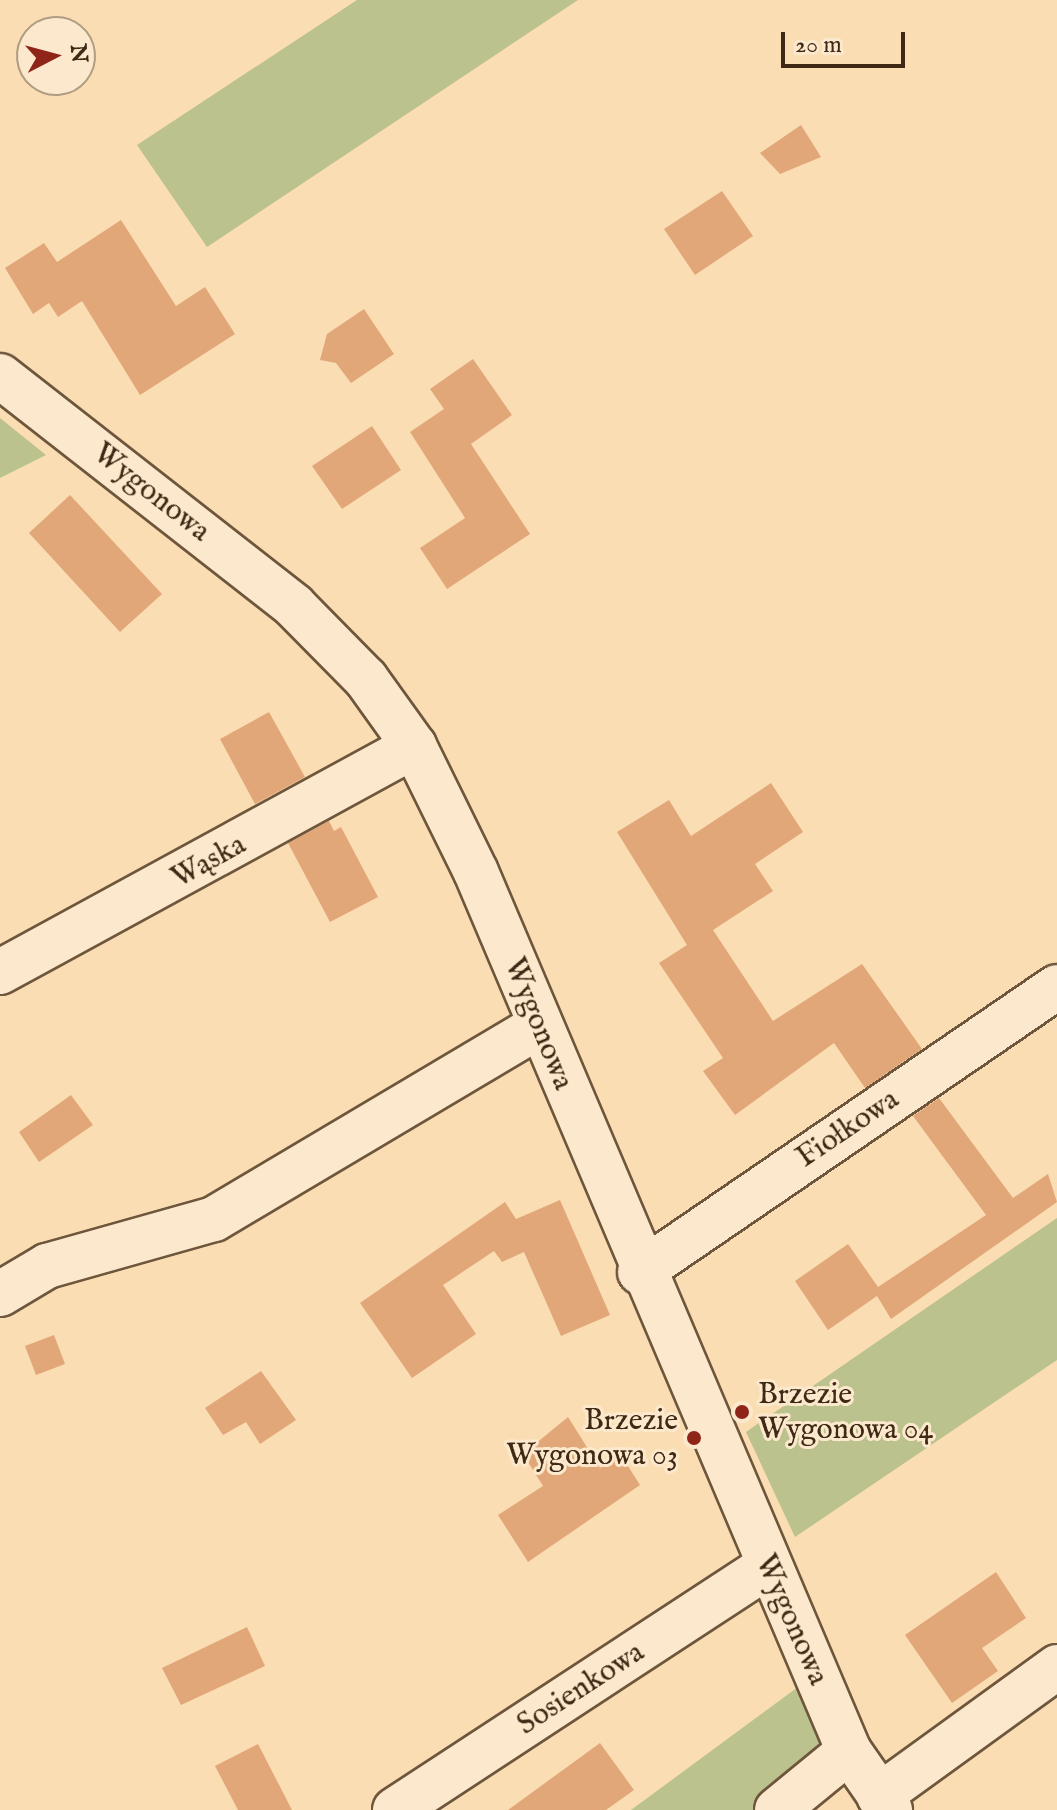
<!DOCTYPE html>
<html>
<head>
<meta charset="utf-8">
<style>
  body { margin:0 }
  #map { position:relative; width:1057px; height:1810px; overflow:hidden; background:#faddb2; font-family:"IM FELL English",serif }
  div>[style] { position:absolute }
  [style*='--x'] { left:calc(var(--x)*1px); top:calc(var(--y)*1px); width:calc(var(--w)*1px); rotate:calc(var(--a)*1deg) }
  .green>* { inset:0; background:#bbc28e }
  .building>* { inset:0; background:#e2a779 }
  .roads { filter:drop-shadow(2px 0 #6e563c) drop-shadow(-2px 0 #6e563c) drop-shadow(0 2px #6e563c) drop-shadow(0 -2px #6e563c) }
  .street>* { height:44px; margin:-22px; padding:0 22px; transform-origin:22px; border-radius:22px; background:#fce9cd }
  .dots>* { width:22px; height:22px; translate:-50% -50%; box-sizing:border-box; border:4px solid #fce9cd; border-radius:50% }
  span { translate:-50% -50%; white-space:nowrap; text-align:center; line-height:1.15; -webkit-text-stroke:6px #fce9cd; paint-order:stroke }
  .street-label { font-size:30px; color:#3f2915 }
  .poi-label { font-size:30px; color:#3f2915 }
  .left { translate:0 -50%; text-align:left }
  .right { translate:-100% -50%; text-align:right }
  .north { position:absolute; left:16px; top:16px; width:80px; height:80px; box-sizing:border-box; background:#fce9cd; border:2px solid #b09c83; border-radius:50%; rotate:84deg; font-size:22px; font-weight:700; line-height:32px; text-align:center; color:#3f2915 }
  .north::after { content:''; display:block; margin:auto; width:28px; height:36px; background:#8f2418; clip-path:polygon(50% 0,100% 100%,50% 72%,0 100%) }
  .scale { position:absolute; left:781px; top:32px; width:124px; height:36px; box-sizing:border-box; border:4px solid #3f2915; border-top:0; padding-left:10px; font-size:24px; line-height:28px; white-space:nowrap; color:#3f2915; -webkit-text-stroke:6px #fce9cd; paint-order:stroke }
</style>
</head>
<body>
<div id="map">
  <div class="green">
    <div style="clip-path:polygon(357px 0,578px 0,207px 247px,137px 145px)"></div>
    <div style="clip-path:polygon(0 418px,46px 455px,0 478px)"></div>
    <div style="clip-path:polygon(1057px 1218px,1057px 1360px,795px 1537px,746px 1432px)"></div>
    <div style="clip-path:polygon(798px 1687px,829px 1748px,753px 1810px,631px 1810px)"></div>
  </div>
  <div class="building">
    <div style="clip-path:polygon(801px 125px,821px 157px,780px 174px,760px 153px)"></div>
    <div style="clip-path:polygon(722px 191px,753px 236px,695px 275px,664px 229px)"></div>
    <div style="clip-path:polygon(121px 220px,176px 306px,205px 287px,235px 334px,140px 395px,82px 301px,58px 317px,49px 303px,33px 314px,5px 268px,44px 243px,57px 262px)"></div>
    <div style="clip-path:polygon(364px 309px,394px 354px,351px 383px,336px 363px,320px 360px,327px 334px)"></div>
    <div style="clip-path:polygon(473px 359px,512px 415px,471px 444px,530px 534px,447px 589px,420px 548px,465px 518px,410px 432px,444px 409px,430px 389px)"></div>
    <div style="clip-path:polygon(372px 426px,401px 470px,342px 509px,312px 466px)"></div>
    <div style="clip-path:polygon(70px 495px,162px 594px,120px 632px,29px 533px)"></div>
    <div style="clip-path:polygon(269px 712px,305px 777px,255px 804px,220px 739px)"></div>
    <div style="clip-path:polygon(771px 783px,803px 832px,755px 864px,773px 891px,713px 930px,773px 1021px,862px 964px,922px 1049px,865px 1088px,834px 1043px,735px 1115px,703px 1071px,723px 1058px,659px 963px,687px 945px,617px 832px,669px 800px,691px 836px)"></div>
    <div style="clip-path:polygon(329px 821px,334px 831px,341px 827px,378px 897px,330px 922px,288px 843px)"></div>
    <div style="clip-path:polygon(71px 1095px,93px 1125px,39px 1162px,19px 1132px)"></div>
    <div style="clip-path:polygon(939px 1098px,1013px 1198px,1048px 1174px,1057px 1202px,891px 1319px,877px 1296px,828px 1330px,795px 1281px,848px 1244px,878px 1287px,986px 1215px,913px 1116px)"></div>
    <div style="clip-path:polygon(560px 1200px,610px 1315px,561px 1336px,524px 1252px,502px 1262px,494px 1251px,443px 1285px,476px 1334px,412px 1378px,360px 1303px,505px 1202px,516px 1219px)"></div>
    <div style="clip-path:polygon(54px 1335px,65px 1364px,36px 1375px,25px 1346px)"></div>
    <div style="clip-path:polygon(261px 1371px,296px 1420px,260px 1444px,246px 1422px,223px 1435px,205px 1408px)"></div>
    <div style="clip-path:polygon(568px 1417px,600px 1468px,621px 1455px,640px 1485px,528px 1562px,498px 1515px,543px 1486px,523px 1454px)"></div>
    <div style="clip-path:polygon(996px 1572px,1026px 1618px,982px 1648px,998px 1671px,952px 1703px,905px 1635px)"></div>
    <div style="clip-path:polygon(247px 1627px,265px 1666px,181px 1705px,162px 1668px)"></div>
    <div style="clip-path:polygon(600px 1743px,634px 1790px,606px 1810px,508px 1810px)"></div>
    <div style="clip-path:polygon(258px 1744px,292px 1810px,238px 1810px,215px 1766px)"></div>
  </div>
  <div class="roads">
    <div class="street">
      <div style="--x:0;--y:376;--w:373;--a:38"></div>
      <div style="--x:294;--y:606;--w:103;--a:45.4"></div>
      <div style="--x:366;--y:679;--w:82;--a:54.4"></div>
      <div style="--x:414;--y:746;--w:140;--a:63.8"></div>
      <div style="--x:476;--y:872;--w:955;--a:67.01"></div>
      <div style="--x:849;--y:1751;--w:72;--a:55.2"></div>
      <div style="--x:0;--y:972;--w:472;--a:-28.6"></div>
      <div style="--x:640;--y:1272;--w:505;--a:-34.35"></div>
      <div style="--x:0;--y:1294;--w:55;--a:-30.8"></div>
      <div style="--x:47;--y:1266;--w:173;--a:-15.7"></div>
      <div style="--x:214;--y:1219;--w:378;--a:-30.7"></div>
      <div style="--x:879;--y:1796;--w:220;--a:-35.9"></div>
      <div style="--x:395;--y:1810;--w:444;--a:-33.2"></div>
      <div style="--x:777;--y:1810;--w:93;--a:-39.3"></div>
    </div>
  </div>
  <div class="dots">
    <div style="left:742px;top:1412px;background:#8f2418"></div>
    <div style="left:694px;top:1438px;background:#8f2418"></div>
  </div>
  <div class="street-label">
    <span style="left:151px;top:493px;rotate:38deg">Wygonowa</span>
    <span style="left:209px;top:862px;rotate:-29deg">Wąska</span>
    <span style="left:538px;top:1024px;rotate:68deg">Wygonowa</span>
    <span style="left:848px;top:1129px;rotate:-34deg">Fiołkowa</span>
    <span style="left:791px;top:1620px;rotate:66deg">Wygonowa</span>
    <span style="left:581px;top:1689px;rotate:-33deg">Sosienkowa</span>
  </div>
  <div class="poi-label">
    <span class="left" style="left:758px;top:1412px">Brzezie<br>Wygonowa 04</span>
    <span class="right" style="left:678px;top:1438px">Brzezie<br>Wygonowa 03</span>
  </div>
  <div class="north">N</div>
  <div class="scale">20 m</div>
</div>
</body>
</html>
